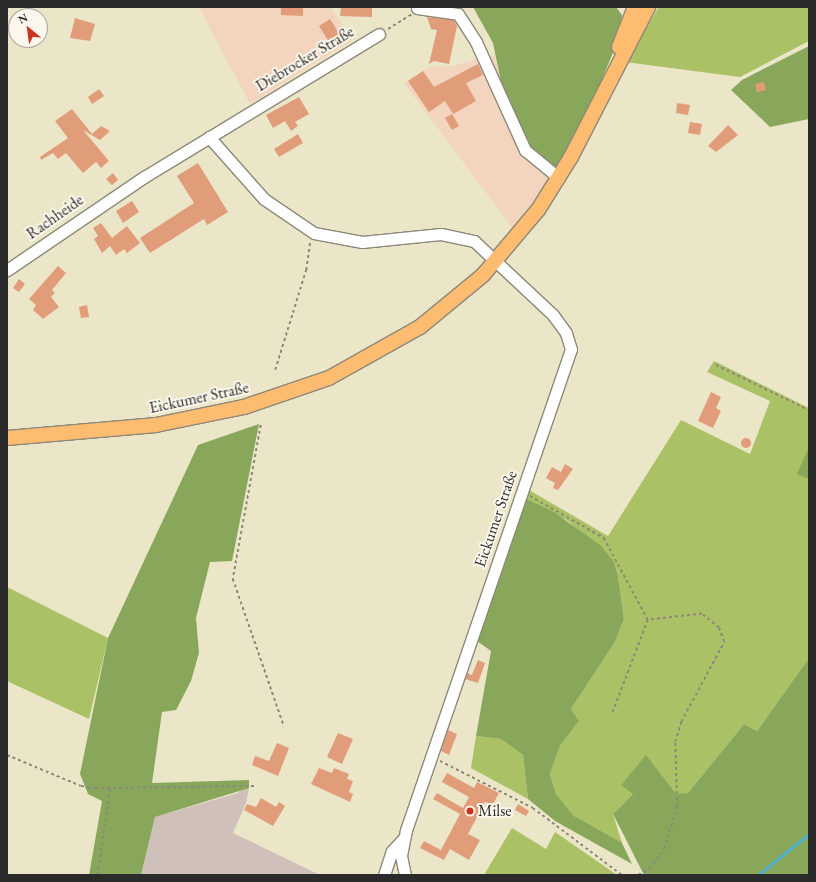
<!DOCTYPE html>
<html>
<head>
<meta charset="utf-8">
<style>
  body { margin:0 }
  #map { position:relative; width:816px; height:882px; overflow:hidden; background:#ece6c9; font-family:"EB Garamond",serif }
  div>[style] { position:absolute }
  [style*='--x'] { left:calc(var(--x)*1px); top:calc(var(--y)*1px); width:calc(var(--w)*1px); rotate:calc(var(--a)*1deg) }
  .built>* { inset:0; background:#f3d4be }
  .industrial>* { inset:0; background:#cfc0ba }
  .green>* { inset:0; background:#abc165 }
  .forest>* { inset:0; background:#88a75a }
  .stream>* { height:2.5px; margin:-1.25px; padding:0 1.25px; transform-origin:1.25px; border-radius:1.25px; background:#50b2cf }
  .building>* { inset:0; background:#e19c7a }
  .round { border-radius:50% }
  .path>* { height:1.5px; margin-top:-0.75px; transform-origin:0; background:repeating-linear-gradient(90deg,#8c887a 0 3px,transparent 0 6px) }
  .roads { filter:drop-shadow(1px 0 #8c887a) drop-shadow(-1px 0 #8c887a) drop-shadow(0 1px #8c887a) drop-shadow(0 -1px #8c887a) }
  .minor>* { height:11px; margin:-5.5px; padding:0 5.5px; transform-origin:5.5px; border-radius:5.5px; background:#fff }
  .major>* { height:14px; margin:-7px; padding:0 7px; transform-origin:7px; border-radius:7px; background:#fdbc70 }
  .dots>* { width:11px; height:11px; translate:-50% -50%; box-sizing:border-box; border:2px solid #fbf7ec; border-radius:50% }
  span { translate:-50% -50%; white-space:nowrap; text-align:center; line-height:1.15; -webkit-text-stroke:4px #fbf7ec; paint-order:stroke }
  .street-label { font-size:16px; color:#2b2b2b }
  .poi-label { font-size:16px; color:#2b2b2b }
  .left { translate:0 -50%; text-align:left }
  .frame { position:absolute; inset:0; border:8px solid #2b2b2b; pointer-events:none }
  .north { position:absolute; left:8px; top:8px; width:40px; height:40px; box-sizing:border-box; background:#fbf7ec; border:1px solid #a8a59f; border-radius:50%; rotate:331deg; font-size:11px; font-weight:700; line-height:16px; text-align:center; color:#2b2b2b }
  .north::after { content:''; display:block; margin:auto; width:14px; height:18px; background:#c8321e; clip-path:polygon(50% 0,100% 100%,50% 72%,0 100%) }
</style>
</head>
<body>
<div id="map">
  <div class="built">
    <div style="clip-path:polygon(199px 7px,331px 7px,352px 40px,250px 104px)"></div>
    <div style="clip-path:polygon(495px 55px,505px 101px,557px 169px,514px 230px,404px 83px,429px 67px,451px 66px)"></div>
  </div>
  <div class="industrial">
    <div style="clip-path:polygon(243px 787px,249px 788px,246px 803px,233px 833px,320px 875px,141px 875px,155px 817px,238px 793px)"></div>
  </div>
  <div class="green">
    <div style="clip-path:polygon(659px 7px,809px 7px,809px 41px,740px 77px,625px 62px)"></div>
    <div style="clip-path:polygon(714px 361px,809px 408px,809px 658px,757px 731px,744px 724px,688px 793px,676px 795px,646px 756px,621px 785px,634px 793px,613px 814px,622px 843px,617px 843px,574px 816px,556px 794px,550px 774px,560px 746px,579px 721px,571px 709px,615px 642px,624px 619px,618px 576px,614px 562px,568px 521px,526px 499px,529px 490px,608px 536px,681px 420px,750px 454px,770px 401px,707px 372px)"></div>
    <div style="clip-path:polygon(7px 587px,108px 638px,89px 719px,7px 681px)"></div>
    <div style="clip-path:polygon(476px 736px,501px 739px,523px 755px,528px 799px,471px 768px)"></div>
    <div style="clip-path:polygon(512px 828px,546px 849px,555px 832px,617px 875px,484px 875px)"></div>
  </div>
  <div class="forest">
    <div style="clip-path:polygon(473px 7px,616px 7px,622px 15px,618px 41px,588px 112px,557px 169px,531px 151px,505px 101px,493px 43px)"></div>
    <div style="clip-path:polygon(809px 46px,809px 119px,770px 127px,731px 90px,742px 80px)"></div>
    <div style="clip-path:polygon(259px 424px,232px 561px,210px 562px,196px 618px,199px 653px,191px 681px,176px 710px,162px 712px,152px 783px,249px 780px,249px 788px,155px 817px,141px 875px,89px 875px,102px 801px,88px 794px,80px 774px,108px 638px,198px 445px)"></div>
    <div style="clip-path:polygon(809px 447px,809px 479px,797px 474px)"></div>
    <div style="clip-path:polygon(526px 499px,554px 512px,600px 545px,614px 562px,618px 576px,624px 619px,615px 642px,571px 709px,579px 721px,560px 746px,550px 774px,556px 794px,574px 816px,622px 843px,632px 864px,555px 821px,528px 799px,523px 755px,501px 739px,476px 736px,491px 651px,477px 641px)"></div>
    <div style="clip-path:polygon(809px 658px,809px 875px,644px 875px,613px 814px,633px 794px,621px 785px,646px 755px,676px 794px,688px 793px,744px 724px,757px 731px)"></div>
  </div>
  <div class="stream">
    <div style="--x:758;--y:875;--w:65;--a:-38.8"></div>
  </div>
  <div class="building">
    <div style="clip-path:polygon(281px 7px,303px 7px,303px 16px,281px 15px)"></div>
    <div style="clip-path:polygon(341px 7px,372px 7px,372px 17px,340px 16px)"></div>
    <div style="clip-path:polygon(427px 17px,454px 20px,457px 26px,449px 64px,434px 61px,429px 64px,437px 30px,431px 29px)"></div>
    <div style="clip-path:polygon(75px 18px,95px 24px,90px 41px,70px 38px)"></div>
    <div style="clip-path:polygon(330px 19px,343px 40px,332px 47px,319px 26px)"></div>
    <div style="clip-path:polygon(478px 64px,483px 75px,466px 83px,476px 101px,453px 114px,445px 101px,429px 112px,408px 81px,423px 71px,434px 87px)"></div>
    <div style="clip-path:polygon(764px 82px,766px 90px,757px 92px,755px 84px)"></div>
    <div style="clip-path:polygon(99px 89px,104px 96px,92px 104px,88px 97px)"></div>
    <div style="clip-path:polygon(299px 97px,309px 114px,295px 122px,298px 126px,291px 131px,285px 121px,273px 128px,266px 115px)"></div>
    <div style="clip-path:polygon(677px 103px,690px 105px,688px 115px,676px 113px)"></div>
    <div style="clip-path:polygon(72px 109px,92px 134px,101px 126px,110px 131px,100px 140px,83px 130px,109px 161px,101px 168px,96px 162px,83px 173px,66px 153px,58px 159px,53px 153px,41px 160px,40px 157px,68px 138px,55px 121px)"></div>
    <div style="clip-path:polygon(452px 114px,459px 126px,452px 130px,445px 118px)"></div>
    <div style="clip-path:polygon(690px 122px,702px 124px,700px 135px,688px 133px)"></div>
    <div style="clip-path:polygon(728px 125px,738px 135px,716px 152px,708px 146px)"></div>
    <div style="clip-path:polygon(298px 134px,303px 143px,279px 157px,274px 149px)"></div>
    <div style="clip-path:polygon(198px 163px,228px 212px,207px 225px,204px 219px,150px 253px,140px 238px,194px 203px,177px 176px)"></div>
    <div style="clip-path:polygon(113px 173px,118px 180px,112px 185px,106px 179px)"></div>
    <div style="clip-path:polygon(132px 201px,139px 212px,123px 223px,116px 211px)"></div>
    <div style="clip-path:polygon(101px 223px,112px 238px,127px 226px,140px 243px,127px 253px,124px 249px,116px 255px,110px 246px,102px 253px,94px 239px,98px 236px,93px 228px)"></div>
    <div style="clip-path:polygon(58px 266px,66px 273px,52px 290px,55px 293px,51px 297px,59px 307px,43px 319px,33px 310px,36px 305px,29px 299px)"></div>
    <div style="clip-path:polygon(19px 279px,25px 284px,19px 292px,13px 288px)"></div>
    <div style="clip-path:polygon(87px 305px,89px 317px,81px 318px,79px 307px)"></div>
    <div style="clip-path:polygon(711px 392px,721px 397px,716px 408px,721px 411px,713px 428px,698px 421px)"></div>
    <div class="round" style="left:741px;top:438px;width:10px;height:10px"></div>
    <div style="clip-path:polygon(565px 464px,573px 469px,558px 490px,553px 488px,555px 483px,546px 478px,552px 467px,561px 472px)"></div>
    <div style="clip-path:polygon(478px 660px,485px 663px,478px 683px,465px 679px,467px 673px,472px 675px)"></div>
    <div style="clip-path:polygon(448px 730px,457px 734px,449px 755px,441px 751px)"></div>
    <div style="clip-path:polygon(338px 733px,353px 739px,342px 764px,327px 757px)"></div>
    <div style="clip-path:polygon(277px 743px,289px 748px,278px 776px,252px 765px,255px 756px,269px 761px)"></div>
    <div style="clip-path:polygon(319px 768px,332px 773px,334px 768px,349px 774px,347px 779px,353px 781px,349px 792px,353px 794px,350px 802px,311px 784px)"></div>
    <div style="clip-path:polygon(447px 773px,474px 788px,477px 782px,499px 793px,493px 804px,485px 802px,468px 834px,480px 840px,469px 860px,450px 849px,444px 860px,420px 848px,424px 841px,441px 850px,460px 814px,433px 799px,437px 793px,463px 808px,469px 797px,442px 782px)"></div>
    <div style="clip-path:polygon(261px 798px,276px 807px,279px 802px,285px 806px,273px 826px,244px 810px,247px 804px,256px 807px)"></div>
    <div style="clip-path:polygon(518px 804px,529px 811px,526px 816px,515px 810px)"></div>
  </div>
  <div class="path">
    <div style="--x:388;--y:29;--w:28;--a:-32"></div>
    <div style="--x:716;--y:365;--w:103;--a:25.8"></div>
    <div style="--x:275;--y:370;--w:105;--a:-72.8"></div>
    <div style="--x:306;--y:270;--w:29;--a:-82"></div>
    <div style="--x:261;--y:425;--w:157;--a:100.3"></div>
    <div style="--x:233;--y:579;--w:156;--a:70.9"></div>
    <div style="--x:530;--y:496;--w:85;--a:29.6"></div>
    <div style="--x:604;--y:538;--w:93;--a:61.8"></div>
    <div style="--x:648;--y:620;--w:102;--a:110.8"></div>
    <div style="--x:7;--y:755;--w:80;--a:22.7"></div>
    <div style="--x:81;--y:786;--w:14;--a:8"></div>
    <div style="--x:95;--y:788;--w:161;--a:-0.7"></div>
    <div style="--x:440;--y:761;--w:104;--a:26.8"></div>
    <div style="--x:533;--y:808;--w:111;--a:37"></div>
    <div style="--x:97;--y:875;--w:88;--a:-81.5"></div>
    <div style="--x:638;--y:875;--w:13;--a:-29"></div>
    <div style="--x:649;--y:869;--w:25;--a:-53"></div>
    <div style="--x:664;--y:849;--w:45;--a:-73.2"></div>
    <div style="--x:677;--y:806;--w:64;--a:-91.8"></div>
    <div style="--x:675;--y:742;--w:21;--a:-73"></div>
    <div style="--x:681;--y:722;--w:91;--a:-61.7"></div>
    <div style="--x:724;--y:642;--w:15;--a:-110"></div>
    <div style="--x:719;--y:628;--w:22;--a:-141"></div>
    <div style="--x:702;--y:614;--w:54;--a:173.7"></div>
  </div>
  <div class="roads">
    <div class="minor">
      <div style="--x:417;--y:8;--w:41;--a:8.3"></div>
      <div style="--x:458;--y:14;--w:33;--a:57"></div>
      <div style="--x:476;--y:42;--w:119;--a:65.6"></div>
      <div style="--x:525;--y:150;--w:44;--a:39.5"></div>
      <div style="--x:209;--y:137;--w:83;--a:48.4"></div>
      <div style="--x:264;--y:199;--w:60;--a:34.2"></div>
      <div style="--x:314;--y:233;--w:49;--a:10.6"></div>
      <div style="--x:362;--y:242;--w:79;--a:-5.8"></div>
      <div style="--x:441;--y:234;--w:34;--a:12"></div>
      <div style="--x:474;--y:241;--w:108;--a:43.1"></div>
      <div style="--x:553;--y:315;--w:22;--a:54"></div>
      <div style="--x:566;--y:333;--w:17;--a:73"></div>
      <div style="--x:571;--y:349;--w:509;--a:108.93"></div>
      <div style="--x:406;--y:830;--w:26;--a:101"></div>
      <div style="--x:401;--y:856;--w:19;--a:78"></div>
      <div style="--x:7;--y:270;--w:166;--a:-34.2"></div>
      <div style="--x:144;--y:177;--w:275;--a:-31.3"></div>
      <div style="--x:384;--y:875;--w:25;--a:-72"></div>
      <div style="--x:392;--y:851;--w:18;--a:-47"></div>
    </div>
    <div class="major">
      <div style="--x:619;--y:47;--w:43;--a:-68.2"></div>
      <div style="--x:7;--y:438;--w:150;--a:-5"></div>
      <div style="--x:156;--y:425;--w:90;--a:-11.6"></div>
      <div style="--x:244;--y:407;--w:90;--a:-18.8"></div>
      <div style="--x:329;--y:378;--w:104;--a:-29.3"></div>
      <div style="--x:420;--y:327;--w:82;--a:-39.5"></div>
      <div style="--x:483;--y:275;--w:85;--a:-49.8"></div>
      <div style="--x:538;--y:210;--w:62;--a:-58.1"></div>
      <div style="--x:571;--y:157;--w:169;--a:-62.8"></div>
    </div>
  </div>
  <div class="dots">
    <div style="left:470px;top:811px;background:#c8321e"></div>
  </div>
  <div class="street-label">
    <span style="left:305px;top:59px;rotate:-31deg">Diebrocker Straße</span>
    <span style="left:55px;top:217px;rotate:-35deg">Rachheide</span>
    <span style="left:199px;top:398px;rotate:-12deg">Eickumer Straße</span>
    <span style="left:496px;top:519px;rotate:-71deg">Eickumer Straße</span>
  </div>
  <div class="poi-label">
    <span class="left" style="left:478px;top:811px">Milse</span>
  </div>
  <div class="frame"></div>
  <div class="north">N</div>
</div>
</body>
</html>
